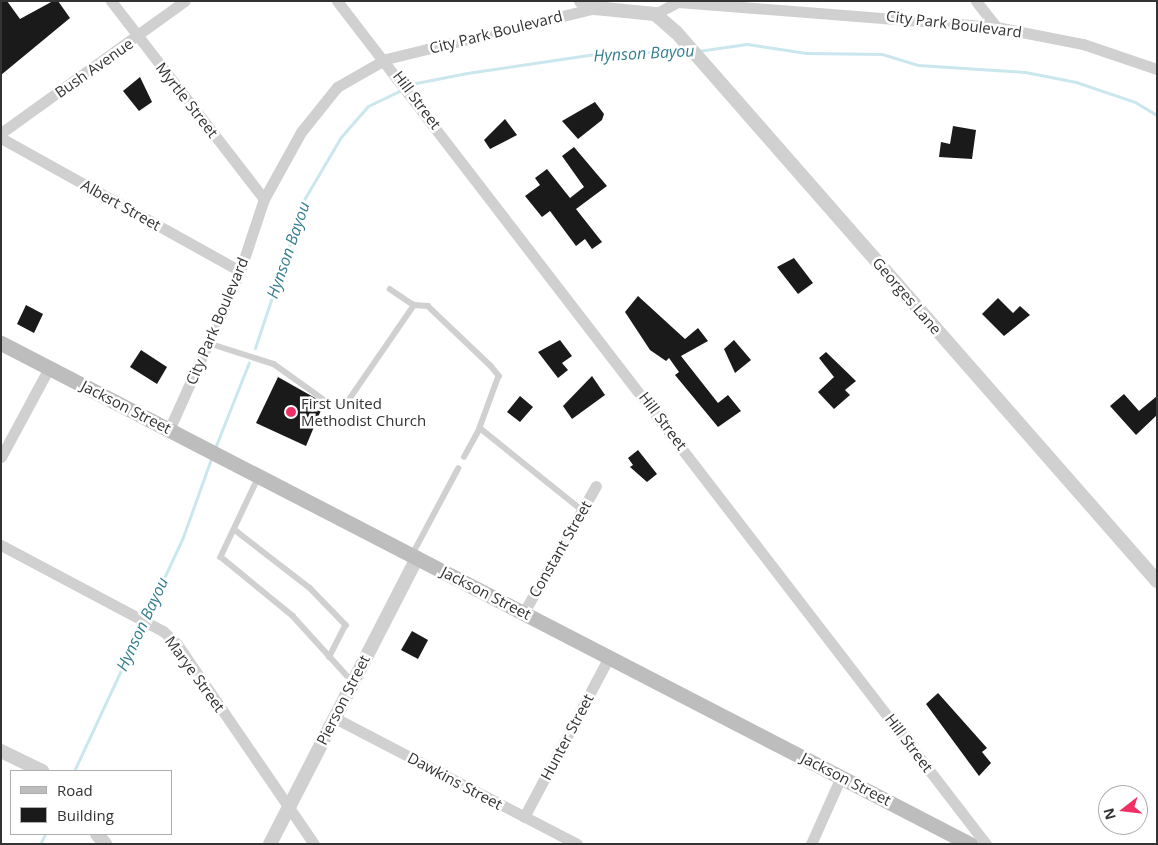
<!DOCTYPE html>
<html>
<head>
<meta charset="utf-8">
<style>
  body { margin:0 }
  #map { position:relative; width:1158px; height:845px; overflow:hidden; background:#fff; font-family:"Open Sans",sans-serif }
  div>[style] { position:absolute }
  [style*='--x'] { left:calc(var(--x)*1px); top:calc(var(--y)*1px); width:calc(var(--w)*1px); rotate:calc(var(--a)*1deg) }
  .stream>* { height:3px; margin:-1.5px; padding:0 1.5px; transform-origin:1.5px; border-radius:1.5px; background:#cae7ee }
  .building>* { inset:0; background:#1a1a1a }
  .service>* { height:5.5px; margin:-2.75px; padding:0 2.75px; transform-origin:2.75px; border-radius:2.75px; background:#d0d0d0 }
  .minor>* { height:11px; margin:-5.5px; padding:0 5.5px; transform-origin:5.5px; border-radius:5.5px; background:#d0d0d0 }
  .tertiary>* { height:14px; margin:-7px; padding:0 7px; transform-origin:7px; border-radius:7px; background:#d0d0d0 }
  .secondary>* { height:15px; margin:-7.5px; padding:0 7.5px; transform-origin:7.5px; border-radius:7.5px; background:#bdbdbd }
  .dots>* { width:14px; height:14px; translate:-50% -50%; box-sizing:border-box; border:2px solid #fff; border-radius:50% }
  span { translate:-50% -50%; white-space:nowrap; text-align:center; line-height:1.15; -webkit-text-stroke:5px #fff; paint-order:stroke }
  .street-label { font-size:15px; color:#333 }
  .poi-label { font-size:15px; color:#333 }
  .left { translate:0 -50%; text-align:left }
  .water-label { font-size:16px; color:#367e8e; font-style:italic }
  .frame { position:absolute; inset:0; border:2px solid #333; pointer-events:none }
  .legend { position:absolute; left:10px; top:770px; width:162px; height:65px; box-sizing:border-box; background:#fff; border:1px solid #adadad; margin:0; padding:6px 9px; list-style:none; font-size:15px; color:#333 }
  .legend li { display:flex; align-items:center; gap:10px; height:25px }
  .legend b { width:25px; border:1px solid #adadad }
  .north { position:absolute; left:1098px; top:785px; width:50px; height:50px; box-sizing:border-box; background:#fff; border:1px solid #adadad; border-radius:50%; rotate:254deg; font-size:14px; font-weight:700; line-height:20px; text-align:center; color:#333 }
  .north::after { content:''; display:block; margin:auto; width:18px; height:22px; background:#f02f65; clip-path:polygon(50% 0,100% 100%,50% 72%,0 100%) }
</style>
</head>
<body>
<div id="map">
  <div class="stream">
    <div style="--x:698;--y:51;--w:49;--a:-8.1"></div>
    <div style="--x:747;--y:44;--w:60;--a:8.7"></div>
    <div style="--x:806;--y:53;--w:76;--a:0.8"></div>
    <div style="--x:882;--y:54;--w:38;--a:17"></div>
    <div style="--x:918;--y:65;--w:107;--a:3.7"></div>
    <div style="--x:1025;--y:72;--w:52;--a:11.1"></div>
    <div style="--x:1076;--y:82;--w:62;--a:18.7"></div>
    <div style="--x:1135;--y:102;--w:26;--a:31"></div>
    <div style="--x:255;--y:348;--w:158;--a:-71.6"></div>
    <div style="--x:305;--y:198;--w:71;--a:-59.5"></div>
    <div style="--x:341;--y:137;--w:41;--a:-48.9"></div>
    <div style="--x:368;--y:106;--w:53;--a:-25.6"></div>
    <div style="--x:416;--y:83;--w:52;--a:-11.1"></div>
    <div style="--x:467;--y:73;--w:145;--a:-8.4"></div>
    <div style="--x:610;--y:52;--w:79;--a:0"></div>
    <div style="--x:215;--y:448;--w:92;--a:-68.4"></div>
    <div style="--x:74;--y:771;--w:258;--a:-65"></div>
    <div style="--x:183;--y:537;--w:86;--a:-70.3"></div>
    <div style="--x:40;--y:844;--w:11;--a:-63"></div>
  </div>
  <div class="building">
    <div style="clip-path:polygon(1px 1px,7px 1px,20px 19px,53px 1px,58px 1px,70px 18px,1px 75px)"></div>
    <div style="clip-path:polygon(140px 77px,152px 102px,139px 111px,123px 91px)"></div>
    <div style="clip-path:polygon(595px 102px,604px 114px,602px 120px,578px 139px,562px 121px)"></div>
    <div style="clip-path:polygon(505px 119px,517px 135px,490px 149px,484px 140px)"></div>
    <div style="clip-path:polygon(953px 126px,976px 130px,972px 159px,939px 157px,941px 142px,950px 144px)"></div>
    <div style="clip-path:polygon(574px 147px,607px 186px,576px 209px,602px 242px,592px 249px,585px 239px,576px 246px,550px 211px,542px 217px,525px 196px,540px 185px,535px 178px,547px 169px,570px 198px,584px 187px,562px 156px)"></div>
    <div style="clip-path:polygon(794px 258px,813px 283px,798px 294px,777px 267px)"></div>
    <div style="clip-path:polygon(638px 296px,685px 339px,698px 328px,708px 341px,681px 356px,718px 403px,728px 395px,741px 411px,718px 427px,675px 375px,679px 372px,669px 358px,666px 361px,650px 350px,625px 312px)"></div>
    <div style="clip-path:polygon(998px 298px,1013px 313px,1020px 306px,1030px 315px,1004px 336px,982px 314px)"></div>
    <div style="clip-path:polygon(26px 305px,43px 314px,34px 333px,17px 324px)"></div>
    <div style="clip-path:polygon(560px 340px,572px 356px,562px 363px,568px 370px,558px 378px,538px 352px)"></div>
    <div style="clip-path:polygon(734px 340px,751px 360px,735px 373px,724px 349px)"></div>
    <div style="clip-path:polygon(141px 350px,167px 367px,157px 384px,130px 367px)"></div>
    <div style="clip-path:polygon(826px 352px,856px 381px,845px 390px,850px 395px,834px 409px,818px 392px,834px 377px,819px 358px)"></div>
    <div style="clip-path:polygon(592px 376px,605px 395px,572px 419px,563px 406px)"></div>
    <div style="clip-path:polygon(278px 377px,324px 403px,306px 446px,256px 423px)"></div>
    <div style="clip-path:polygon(1124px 394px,1139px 411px,1157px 396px,1157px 415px,1136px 435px,1110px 406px)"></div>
    <div style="clip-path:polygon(520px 396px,533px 407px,520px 422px,507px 412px)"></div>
    <div style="clip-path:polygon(638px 450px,657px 474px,647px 482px,630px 467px,633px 465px,628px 458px)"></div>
    <div style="clip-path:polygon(412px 631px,428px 640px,418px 659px,401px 650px)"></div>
    <div style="clip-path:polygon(938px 693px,987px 748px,982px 752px,991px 763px,979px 776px,926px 704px)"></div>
  </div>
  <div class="service">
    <div style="--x:390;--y:289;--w:29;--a:34"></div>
    <div style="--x:414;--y:305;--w:14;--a:4"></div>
    <div style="--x:428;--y:306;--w:87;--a:43.6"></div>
    <div style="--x:491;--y:366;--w:13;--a:51"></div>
    <div style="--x:499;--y:376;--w:55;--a:110.1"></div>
    <div style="--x:480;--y:428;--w:131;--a:38.8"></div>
    <div style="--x:208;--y:343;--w:69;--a:17.7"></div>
    <div style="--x:274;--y:364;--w:60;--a:35.5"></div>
    <div style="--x:337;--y:407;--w:9;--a:-18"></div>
    <div style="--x:346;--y:404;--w:120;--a:-55.5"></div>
    <div style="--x:464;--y:457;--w:33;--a:-61"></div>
    <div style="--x:259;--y:477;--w:89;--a:115.4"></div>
    <div style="--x:221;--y:557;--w:93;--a:39.3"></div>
    <div style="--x:293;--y:616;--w:88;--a:47.8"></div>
    <div style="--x:235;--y:530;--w:95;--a:37.7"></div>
    <div style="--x:310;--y:588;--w:52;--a:45.8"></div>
    <div style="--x:346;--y:625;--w:36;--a:117"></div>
    <div style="--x:412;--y:555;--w:98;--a:-61.9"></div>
  </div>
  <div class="minor">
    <div style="--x:111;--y:1;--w:250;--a:52.3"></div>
    <div style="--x:337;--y:1;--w:1064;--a:52.41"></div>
    <div style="--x:976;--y:1;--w:33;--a:52"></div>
    <div style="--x:655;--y:14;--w:26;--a:-28"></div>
    <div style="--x:678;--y:2;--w:319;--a:4.5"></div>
    <div style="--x:996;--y:27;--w:89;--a:11.1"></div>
    <div style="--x:1083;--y:44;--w:78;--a:18.7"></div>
    <div style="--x:1;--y:133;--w:226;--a:-35.7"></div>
    <div style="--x:1;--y:138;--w:274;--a:29.1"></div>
    <div style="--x:169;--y:430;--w:174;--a:-65.9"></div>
    <div style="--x:240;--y:271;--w:76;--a:-71.6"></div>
    <div style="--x:264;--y:199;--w:77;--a:-61.1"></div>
    <div style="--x:301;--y:132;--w:58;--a:-51.3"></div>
    <div style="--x:337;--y:87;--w:56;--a:-29.7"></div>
    <div style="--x:386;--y:59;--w:215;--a:-13.7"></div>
    <div style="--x:1;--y:457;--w:101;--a:-61.7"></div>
    <div style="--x:1;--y:545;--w:183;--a:28"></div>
    <div style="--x:163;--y:631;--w:19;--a:43"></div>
    <div style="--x:177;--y:644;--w:242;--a:55.6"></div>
    <div style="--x:524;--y:612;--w:145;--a:-60.3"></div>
    <div style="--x:333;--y:717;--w:275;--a:27.5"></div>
    <div style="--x:524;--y:817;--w:181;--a:-62"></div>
    <div style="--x:811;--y:844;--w:73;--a:-65.9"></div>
  </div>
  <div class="tertiary">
    <div style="--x:581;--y:1;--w:16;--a:27"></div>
    <div style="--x:595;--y:8;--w:60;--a:5.7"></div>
    <div style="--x:655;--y:14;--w:28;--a:41"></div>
    <div style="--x:676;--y:32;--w:730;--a:48.78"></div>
    <div style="--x:1;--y:751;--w:46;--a:26"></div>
    <div style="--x:97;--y:834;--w:13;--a:51"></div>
    <div style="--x:270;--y:844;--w:322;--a:-62.8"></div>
  </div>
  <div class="secondary">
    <div style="--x:1;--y:343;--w:1091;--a:27.34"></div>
  </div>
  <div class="dots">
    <div style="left:291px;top:412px;background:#f02f65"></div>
  </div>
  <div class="street-label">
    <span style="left:954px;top:24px;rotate:7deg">City Park Boulevard</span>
    <span style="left:496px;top:32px;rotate:-14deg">City Park Boulevard</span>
    <span style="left:94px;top:68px;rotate:-35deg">Bush Avenue</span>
    <span style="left:187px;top:100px;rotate:52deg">Myrtle Street</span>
    <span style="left:417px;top:100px;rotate:53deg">Hill Street</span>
    <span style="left:121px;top:205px;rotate:29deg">Albert Street</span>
    <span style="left:907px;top:296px;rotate:49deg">Georges Lane</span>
    <span style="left:217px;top:321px;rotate:-67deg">City Park Boulevard</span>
    <span style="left:126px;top:407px;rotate:27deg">Jackson Street</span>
    <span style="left:663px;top:421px;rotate:53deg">Hill Street</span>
    <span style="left:560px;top:549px;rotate:-60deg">Constant Street</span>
    <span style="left:486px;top:593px;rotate:27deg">Jackson Street</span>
    <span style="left:195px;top:674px;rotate:54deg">Marye Street</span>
    <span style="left:343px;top:700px;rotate:-63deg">Pierson Street</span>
    <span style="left:567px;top:737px;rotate:-62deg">Hunter Street</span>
    <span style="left:909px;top:743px;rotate:53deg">Hill Street</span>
    <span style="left:846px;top:779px;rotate:27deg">Jackson Street</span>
    <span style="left:455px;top:781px;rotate:28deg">Dawkins Street</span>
  </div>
  <div class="poi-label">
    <span class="left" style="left:301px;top:412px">First United<br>Methodist Church</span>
  </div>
  <div class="water-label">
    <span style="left:644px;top:53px;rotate:-3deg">Hynson Bayou</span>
    <span style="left:288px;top:250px;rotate:-71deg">Hynson Bayou</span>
    <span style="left:142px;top:624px;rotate:-65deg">Hynson Bayou</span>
  </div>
  <div class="frame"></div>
  <ul class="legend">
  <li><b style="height:6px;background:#bdbdbd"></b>Road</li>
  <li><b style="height:14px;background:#1a1a1a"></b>Building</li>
  </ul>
  <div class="north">N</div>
</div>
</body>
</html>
